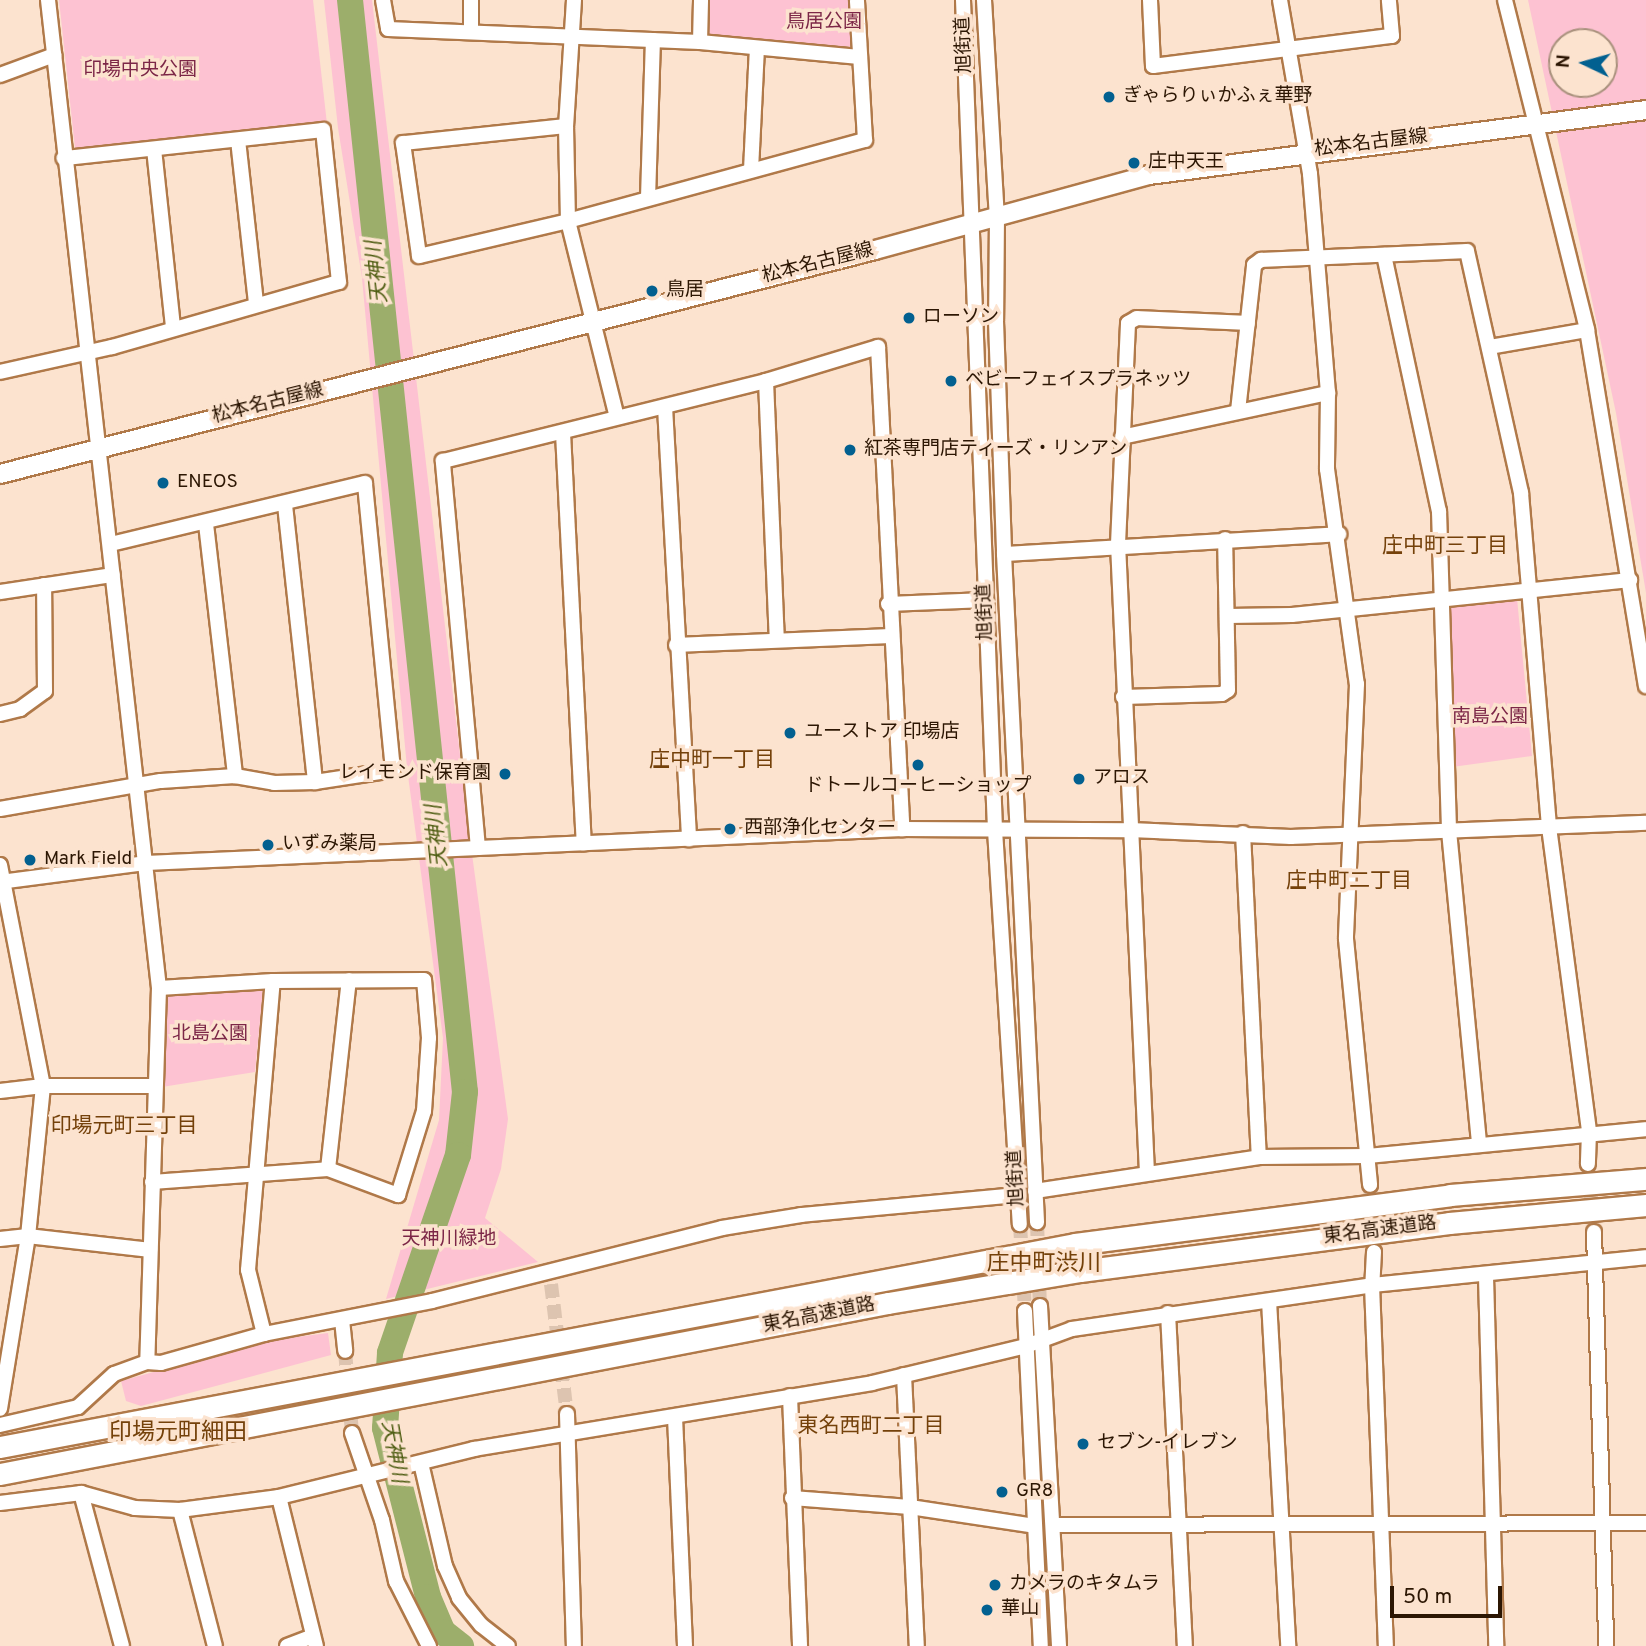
<!DOCTYPE html>
<html>
<head>
<meta charset="utf-8">
<style>
  body { margin:0 }
  #map { position:relative; width:1646px; height:1646px; overflow:hidden; background:#fce3cf; font-family:Overpass,"Noto Sans JP",sans-serif }
  div>[style] { position:absolute }
  [style*='--x'] { left:calc(var(--x)*1px); top:calc(var(--y)*1px); width:calc(var(--w)*1px); rotate:calc(var(--a)*1deg) }
  .green>* { inset:0; background:#fdc2d2 }
  .river>* { height:26px; margin:-13px; padding:0 13px; transform-origin:13px; border-radius:13px; background:#9cae6b }
  .minor-tunnel>* { height:14px; margin-top:-7px; transform-origin:0; background:repeating-linear-gradient(90deg,#ddc4b0 0 14px,transparent 0 21px) }
  .roads { filter:drop-shadow(2px 0 #b07949) drop-shadow(-2px 0 #b07949) drop-shadow(0 2px #b07949) drop-shadow(0 -2px #b07949) }
  .minor>* { height:14px; margin:-7px; padding:0 7px; transform-origin:7px; border-radius:7px; background:#fff }
  .major>* { height:18px; margin:-9px; padding:0 9px; transform-origin:9px; border-radius:9px; background:#fff }
  .highway>* { height:21px; margin:-10.5px; padding:0 10.5px; transform-origin:10.5px; border-radius:10.5px; background:#fff }
  .dots>* { width:19px; height:19px; translate:-50% -50%; box-sizing:border-box; border:4px solid #fce3cf; border-radius:50% }
  span { translate:-50% -50%; white-space:nowrap; text-align:center; line-height:1.15; -webkit-text-stroke:7px #fce3cf; paint-order:stroke }
  .park-label { font-size:19px; color:#7c2647 }
  .street-label { font-size:19px; color:#2c1603 }
  .poi-label { font-size:19px; color:#2c1603 }
  .left { translate:0 -50%; text-align:left }
  .right { translate:-100% -50%; text-align:right }
  .water-label { font-size:21px; color:#4e5d12; font-style:italic }
  .neighbourhood-label { font-size:21px; color:#74410a }
  .quarter-label { font-size:23px; color:#74410a }
  .north { position:absolute; left:1548px; top:28px; width:70px; height:70px; box-sizing:border-box; background:#fce3cf; border:2px solid #a9917d; border-radius:50%; rotate:275deg; font-size:19px; font-weight:700; line-height:28px; text-align:center; color:#2c1603 }
  .north::after { content:''; display:block; margin:auto; width:24px; height:32px; background:#026090; clip-path:polygon(50% 0,100% 100%,50% 72%,0 100%) }
  .scale { position:absolute; left:1390px; top:1586px; width:112px; height:32px; box-sizing:border-box; border:4px solid #2c1603; border-top:0; padding-left:9px; font-size:21px; line-height:24px; white-space:nowrap; color:#2c1603; -webkit-text-stroke:5px #fce3cf; paint-order:stroke }
</style>
</head>
<body>
<div id="map">
  <div class="green">
    <div style="clip-path:polygon(59px 0,313px 0,327px 124px,75px 148px)"></div>
    <div style="clip-path:polygon(324px 0,372px 0,469px 832px,508px 1119px,501px 1169px,485px 1218px,538px 1262px,386px 1299px,439px 1120px,443px 1038px,407px 768px,362px 278px,338px 128px)"></div>
    <div style="clip-path:polygon(707px 0,852px 0,853px 47px,705px 36px)"></div>
    <div style="clip-path:polygon(evenodd,1528px 0,1646px 0,1646px 593px,1616px 413px,1528px 0,1562px 42px,1604px 42px,1604px 84px,1562px 84px,1562px 42px)"></div>
    <div style="clip-path:polygon(1517px 598px,1532px 756px,1452px 767px,1450px 607px)"></div>
    <div style="clip-path:polygon(263px 990px,255px 1072px,162px 1087px,166px 994px)"></div>
    <div style="clip-path:polygon(328px 1333px,331px 1355px,141px 1406px,126px 1401px,121px 1381px,266px 1341px)"></div>
  </div>
  <div class="river">
    <div style="--x:350;--y:0;--w:1098;--a:83.99"></div>
    <div style="--x:465;--y:1092;--w:63;--a:96.3"></div>
    <div style="--x:458;--y:1155;--w:209;--a:109"></div>
    <div style="--x:390;--y:1353;--w:75;--a:93.8"></div>
    <div style="--x:385;--y:1428;--w:174;--a:75.7"></div>
    <div style="--x:428;--y:1597;--w:38;--a:67"></div>
    <div style="--x:443;--y:1632;--w:23;--a:38"></div>
  </div>
  <div class="minor-tunnel">
    <div style="--x:1588;--y:1164;--w:68;--a:85"></div>
    <div style="--x:1370;--y:1185;--w:55;--a:85.8"></div>
    <div style="--x:1037;--y:1222;--w:84;--a:88"></div>
    <div style="--x:1020;--y:1224;--w:87;--a:86.7"></div>
    <div style="--x:551;--y:1284;--w:131;--a:83"></div>
    <div style="--x:345;--y:1351;--w:82;--a:85.1"></div>
  </div>
  <div class="roads">
    <div class="minor">
      <div style="--x:48;--y:0;--w:994;--a:83.59"></div>
      <div style="--x:159;--y:988;--w:374;--a:91.8"></div>
      <div style="--x:383;--y:0;--w:29;--a:80"></div>
      <div style="--x:388;--y:29;--w:312;--a:2.4"></div>
      <div style="--x:700;--y:42;--w:160;--a:5.4"></div>
      <div style="--x:471;--y:0;--w:32;--a:90"></div>
      <div style="--x:574;--y:0;--w:126;--a:93.6"></div>
      <div style="--x:566;--y:126;--w:95;--a:88.8"></div>
      <div style="--x:568;--y:221;--w:202;--a:76"></div>
      <div style="--x:963;--y:0;--w:831;--a:87.79"></div>
      <div style="--x:995;--y:830;--w:395;--a:86.4"></div>
      <div style="--x:984;--y:0;--w:216;--a:86.6"></div>
      <div style="--x:997;--y:216;--w:105;--a:90.5"></div>
      <div style="--x:996;--y:321;--w:233;--a:88"></div>
      <div style="--x:1004;--y:554;--w:669;--a:87.17"></div>
      <div style="--x:1150;--y:0;--w:66;--a:87.4"></div>
      <div style="--x:1153;--y:66;--w:241;--a:-7.2"></div>
      <div style="--x:1392;--y:36;--w:36;--a:-95"></div>
      <div style="--x:1280;--y:0;--w:177;--a:80.2"></div>
      <div style="--x:1310;--y:174;--w:220;--a:85.3"></div>
      <div style="--x:1328;--y:393;--w:76;--a:90.8"></div>
      <div style="--x:1327;--y:469;--w:217;--a:82.1"></div>
      <div style="--x:1357;--y:684;--w:255;--a:92.5"></div>
      <div style="--x:1346;--y:939;--w:247;--a:84.4"></div>
      <div style="--x:1505;--y:0;--w:340;--a:76"></div>
      <div style="--x:1587;--y:330;--w:361;--a:80.6"></div>
      <div style="--x:700;--y:42;--w:42;--a:-88.6"></div>
      <div style="--x:0;--y:75;--w:58;--a:-20.3"></div>
      <div style="--x:566;--y:126;--w:164;--a:174"></div>
      <div style="--x:403;--y:143;--w:114;--a:81.9"></div>
      <div style="--x:419;--y:256;--w:153;--a:-13.2"></div>
      <div style="--x:568;--y:221;--w:308;--a:-15.3"></div>
      <div style="--x:865;--y:140;--w:140;--a:-93.3"></div>
      <div style="--x:238;--y:140;--w:163;--a:83.7"></div>
      <div style="--x:154;--y:149;--w:180;--a:83.9"></div>
      <div style="--x:751;--y:170;--w:121;--a:-87.2"></div>
      <div style="--x:648;--y:198;--w:158;--a:-88.2"></div>
      <div style="--x:1384;--y:255;--w:262;--a:77.9"></div>
      <div style="--x:1439;--y:511;--w:320;--a:88.2"></div>
      <div style="--x:1449;--y:831;--w:313;--a:84.5"></div>
      <div style="--x:1490;--y:347;--w:98;--a:-9.9"></div>
      <div style="--x:0;--y:372;--w:115;--a:-12.6"></div>
      <div style="--x:112;--y:347;--w:236;--a:-16"></div>
      <div style="--x:339;--y:282;--w:153;--a:-96"></div>
      <div style="--x:323;--y:130;--w:261;--a:173.8"></div>
      <div style="--x:766;--y:381;--w:259;--a:87.6"></div>
      <div style="--x:665;--y:407;--w:433;--a:86.8"></div>
      <div style="--x:1238;--y:411;--w:147;--a:-83.7"></div>
      <div style="--x:1254;--y:265;--w:9;--a:-36"></div>
      <div style="--x:1261;--y:260;--w:206;--a:-2.5"></div>
      <div style="--x:1467;--y:251;--w:248;--a:77.4"></div>
      <div style="--x:1521;--y:493;--w:335;--a:85.2"></div>
      <div style="--x:1549;--y:827;--w:308;--a:82.5"></div>
      <div style="--x:1589;--y:1132;--w:32;--a:92"></div>
      <div style="--x:563;--y:433;--w:411;--a:87.1"></div>
      <div style="--x:1122;--y:437;--w:211;--a:-12.1"></div>
      <div style="--x:285;--y:505;--w:279;--a:83.8"></div>
      <div style="--x:206;--y:524;--w:254;--a:83.4"></div>
      <div style="--x:1004;--y:554;--w:336;--a:-3.4"></div>
      <div style="--x:0;--y:592;--w:114;--a:-8.6"></div>
      <div style="--x:888;--y:604;--w:98;--a:-2.3"></div>
      <div style="--x:1228;--y:616;--w:64;--a:-0.9"></div>
      <div style="--x:1292;--y:615;--w:340;--a:-5.9"></div>
      <div style="--x:676;--y:645;--w:214;--a:-2.4"></div>
      <div style="--x:1123;--y:697;--w:99;--a:-1.7"></div>
      <div style="--x:1222;--y:694;--w:7;--a:-34"></div>
      <div style="--x:1228;--y:690;--w:151;--a:-91.1"></div>
      <div style="--x:0;--y:714;--w:21;--a:-14"></div>
      <div style="--x:20;--y:709;--w:31;--a:-36"></div>
      <div style="--x:45;--y:691;--w:106;--a:-90.5"></div>
      <div style="--x:0;--y:809;--w:163;--a:-9.9"></div>
      <div style="--x:161;--y:781;--w:74;--a:-3.9"></div>
      <div style="--x:235;--y:776;--w:40;--a:10"></div>
      <div style="--x:274;--y:783;--w:41;--a:-1.4"></div>
      <div style="--x:315;--y:782;--w:79;--a:-8.7"></div>
      <div style="--x:393;--y:770;--w:288;--a:-95.6"></div>
      <div style="--x:365;--y:483;--w:262;--a:166.5"></div>
      <div style="--x:1243;--y:833;--w:324;--a:87.2"></div>
      <div style="--x:478;--y:848;--w:389;--a:-95.2"></div>
      <div style="--x:443;--y:461;--w:333;--a:-13.9"></div>
      <div style="--x:766;--y:381;--w:117;--a:-16.9"></div>
      <div style="--x:878;--y:347;--w:483;--a:87.1"></div>
      <div style="--x:0;--y:865;--w:225;--a:79"></div>
      <div style="--x:43;--y:1086;--w:151;--a:95.7"></div>
      <div style="--x:28;--y:1236;--w:175;--a:99.2"></div>
      <div style="--x:0;--y:882;--w:147;--a:-7.4"></div>
      <div style="--x:146;--y:863;--w:757;--a:-2.58"></div>
      <div style="--x:902;--y:829;--w:228;--a:0.3"></div>
      <div style="--x:1130;--y:830;--w:161;--a:2.5"></div>
      <div style="--x:1291;--y:837;--w:355;--a:-2.3"></div>
      <div style="--x:0;--y:1091;--w:43;--a:-6.6"></div>
      <div style="--x:43;--y:1086;--w:111;--a:0"></div>
      <div style="--x:328;--y:1169;--w:190;--a:-83.7"></div>
      <div style="--x:1147;--y:1173;--w:630;--a:-92.64"></div>
      <div style="--x:1118;--y:544;--w:221;--a:-87.4"></div>
      <div style="--x:1128;--y:323;--w:10;--a:-29"></div>
      <div style="--x:1137;--y:318;--w:111;--a:2.6"></div>
      <div style="--x:152;--y:1182;--w:176;--a:-4.2"></div>
      <div style="--x:328;--y:1169;--w:75;--a:20.4"></div>
      <div style="--x:398;--y:1195;--w:88;--a:-72.8"></div>
      <div style="--x:424;--y:1111;--w:73;--a:-86.1"></div>
      <div style="--x:429;--y:1038;--w:58;--a:-94.9"></div>
      <div style="--x:424;--y:980;--w:151;--a:179.6"></div>
      <div style="--x:273;--y:981;--w:114;--a:176.5"></div>
      <div style="--x:1035;--y:1191;--w:227;--a:-8.6"></div>
      <div style="--x:1259;--y:1157;--w:108;--a:-0.5"></div>
      <div style="--x:1367;--y:1156;--w:280;--a:-5.5"></div>
      <div style="--x:1594;--y:1232;--w:414;--a:88.3"></div>
      <div style="--x:0;--y:1239;--w:28;--a:-6"></div>
      <div style="--x:28;--y:1236;--w:123;--a:6.5"></div>
      <div style="--x:1374;--y:1252;--w:33;--a:93"></div>
      <div style="--x:1372;--y:1285;--w:361;--a:87.8"></div>
      <div style="--x:1486;--y:1277;--w:369;--a:88.4"></div>
      <div style="--x:1269;--y:1301;--w:346;--a:86.8"></div>
      <div style="--x:1040;--y:1306;--w:341;--a:86.8"></div>
      <div style="--x:1025;--y:1311;--w:335;--a:87.3"></div>
      <div style="--x:1168;--y:1313;--w:333;--a:87.1"></div>
      <div style="--x:342;--y:1320;--w:31;--a:84"></div>
      <div style="--x:264;--y:1334;--w:66;--a:-104"></div>
      <div style="--x:248;--y:1270;--w:290;--a:-85.1"></div>
      <div style="--x:904;--y:1375;--w:271;--a:87.3"></div>
      <div style="--x:790;--y:1396;--w:250;--a:87.7"></div>
      <div style="--x:567;--y:1414;--w:232;--a:88.3"></div>
      <div style="--x:675;--y:1417;--w:229;--a:87.5"></div>
      <div style="--x:0;--y:1425;--w:80;--a:-13"></div>
      <div style="--x:78;--y:1407;--w:49;--a:-42.5"></div>
      <div style="--x:114;--y:1374;--w:35;--a:-20"></div>
      <div style="--x:147;--y:1362;--w:14;--a:4"></div>
      <div style="--x:161;--y:1363;--w:107;--a:-15.7"></div>
      <div style="--x:264;--y:1334;--w:171;--a:-11.1"></div>
      <div style="--x:432;--y:1301;--w:299;--a:-14.1"></div>
      <div style="--x:722;--y:1228;--w:80;--a:-9.3"></div>
      <div style="--x:801;--y:1215;--w:218;--a:-5.3"></div>
      <div style="--x:352;--y:1433;--w:92;--a:71"></div>
      <div style="--x:382;--y:1520;--w:63;--a:77.1"></div>
      <div style="--x:396;--y:1581;--w:73;--a:63.1"></div>
      <div style="--x:421;--y:1463;--w:106;--a:76.9"></div>
      <div style="--x:445;--y:1566;--w:35;--a:66"></div>
      <div style="--x:459;--y:1598;--w:35;--a:51"></div>
      <div style="--x:481;--y:1625;--w:34;--a:38"></div>
      <div style="--x:81;--y:1493;--w:158;--a:75"></div>
      <div style="--x:279;--y:1497;--w:154;--a:76.1"></div>
      <div style="--x:792;--y:1498;--w:118;--a:4.4"></div>
      <div style="--x:910;--y:1507;--w:126;--a:8.6"></div>
      <div style="--x:0;--y:1503;--w:82;--a:-7"></div>
      <div style="--x:81;--y:1493;--w:56;--a:15.5"></div>
      <div style="--x:135;--y:1508;--w:45;--a:2.5"></div>
      <div style="--x:180;--y:1510;--w:100;--a:-7.5"></div>
      <div style="--x:279;--y:1497;--w:201;--a:-13.8"></div>
      <div style="--x:474;--y:1449;--w:403;--a:-9.4"></div>
      <div style="--x:872;--y:1383;--w:158;--a:-13.5"></div>
      <div style="--x:1026;--y:1346;--w:49;--a:-20.3"></div>
      <div style="--x:1072;--y:1329;--w:303;--a:-8.3"></div>
      <div style="--x:1372;--y:1285;--w:275;--a:-5.8"></div>
      <div style="--x:180;--y:1510;--w:140;--a:75.6"></div>
      <div style="--x:1055;--y:1525;--w:591;--a:-0.19"></div>
      <div style="--x:287;--y:1646;--w:28;--a:-21"></div>
    </div>
    <div class="major">
      <div style="--x:0;--y:474;--w:903;--a:-14.36"></div>
      <div style="--x:875;--y:250;--w:284;--a:-15.3"></div>
      <div style="--x:1149;--y:175;--w:501;--a:-7.45"></div>
    </div>
    <div class="highway">
      <div style="--x:0;--y:1447;--w:1094;--a:-10.69"></div>
      <div style="--x:1075;--y:1244;--w:378;--a:-7.4"></div>
      <div style="--x:1450;--y:1195;--w:197;--a:-4.7"></div>
      <div style="--x:0;--y:1474;--w:904;--a:-10.9"></div>
      <div style="--x:888;--y:1303;--w:195;--a:-9.5"></div>
      <div style="--x:1080;--y:1271;--w:372;--a:-7.4"></div>
      <div style="--x:1449;--y:1223;--w:198;--a:-5.2"></div>
    </div>
  </div>
  <div class="dots">
    <div style="left:1109px;top:97px;background:#026090"></div>
    <div style="left:1134px;top:163px;background:#026090"></div>
    <div style="left:652px;top:291px;background:#026090"></div>
    <div style="left:909px;top:318px;background:#026090"></div>
    <div style="left:951px;top:381px;background:#026090"></div>
    <div style="left:850px;top:450px;background:#026090"></div>
    <div style="left:163px;top:483px;background:#026090"></div>
    <div style="left:790px;top:733px;background:#026090"></div>
    <div style="left:918px;top:765px;background:#026090"></div>
    <div style="left:505px;top:774px;background:#026090"></div>
    <div style="left:1079px;top:779px;background:#026090"></div>
    <div style="left:730px;top:829px;background:#026090"></div>
    <div style="left:268px;top:845px;background:#026090"></div>
    <div style="left:30px;top:860px;background:#026090"></div>
    <div style="left:1083px;top:1444px;background:#026090"></div>
    <div style="left:1002px;top:1492px;background:#026090"></div>
    <div style="left:995px;top:1585px;background:#026090"></div>
    <div style="left:987px;top:1610px;background:#026090"></div>
  </div>
  <div class="park-label">
    <span style="left:824px;top:23px">鳥居公園</span>
    <span style="left:140px;top:71px">印場中央公園</span>
    <span style="left:1490px;top:718px">南島公園</span>
    <span style="left:210px;top:1035px">北島公園</span>
    <span style="left:449px;top:1240px">天神川緑地</span>
  </div>
  <div class="street-label">
    <span style="left:965px;top:45px;rotate:-92deg">旭街道</span>
    <span style="left:1371px;top:144px;rotate:-7deg">松本名古屋線</span>
    <span style="left:818px;top:264px;rotate:-14deg">松本名古屋線</span>
    <span style="left:268px;top:404px;rotate:-14deg">松本名古屋線</span>
    <span style="left:986px;top:612px;rotate:-92deg">旭街道</span>
    <span style="left:1017px;top:1178px;rotate:-93deg">旭街道</span>
    <span style="left:1380px;top:1231px;rotate:-7deg">東名高速道路</span>
    <span style="left:819px;top:1316px;rotate:-11deg">東名高速道路</span>
  </div>
  <div class="poi-label">
    <span class="left" style="left:1123px;top:97px">ぎゃらりぃかふぇ華野</span>
    <span class="left" style="left:1148px;top:163px">庄中天王</span>
    <span class="left" style="left:666px;top:291px">鳥居</span>
    <span class="left" style="left:923px;top:318px">ローソン</span>
    <span class="left" style="left:965px;top:381px">ベビーフェイスプラネッツ</span>
    <span class="left" style="left:864px;top:450px">紅茶専門店ティーズ・リンアン</span>
    <span class="left" style="left:177px;top:483px">ENEOS</span>
    <span class="left" style="left:804px;top:733px">ユーストア 印場店</span>
    <span class="right" style="left:491px;top:774px">レイモンド保育園</span>
    <span class="left" style="left:1093px;top:779px">アロス</span>
    <span style="left:918px;top:787px">ドトールコーヒーショップ</span>
    <span class="left" style="left:744px;top:829px">西部浄化センター</span>
    <span class="left" style="left:282px;top:845px">いずみ薬局</span>
    <span class="left" style="left:44px;top:860px">Mark Field</span>
    <span class="left" style="left:1097px;top:1444px">セブン-イレブン</span>
    <span class="left" style="left:1016px;top:1492px">GR8</span>
    <span class="left" style="left:1009px;top:1585px">カメラのキタムラ</span>
    <span class="left" style="left:1001px;top:1610px">華山</span>
  </div>
  <div class="water-label">
    <span style="left:378px;top:272px;rotate:-96deg">天神川</span>
    <span style="left:438px;top:836px;rotate:-96deg">天神川</span>
    <span style="left:393px;top:1452px;rotate:80deg">天神川</span>
  </div>
  <div class="neighbourhood-label">
    <span style="left:1445px;top:547px">庄中町三丁目</span>
    <span style="left:712px;top:761px">庄中町一丁目</span>
    <span style="left:1349px;top:882px">庄中町二丁目</span>
    <span style="left:124px;top:1127px">印場元町三丁目</span>
    <span style="left:871px;top:1427px">東名西町二丁目</span>
  </div>
  <div class="quarter-label">
    <span style="left:1044px;top:1265px">庄中町渋川</span>
    <span style="left:178px;top:1434px">印場元町細田</span>
  </div>
  <div class="north">N</div>
  <div class="scale">50 m</div>
</div>
</body>
</html>
